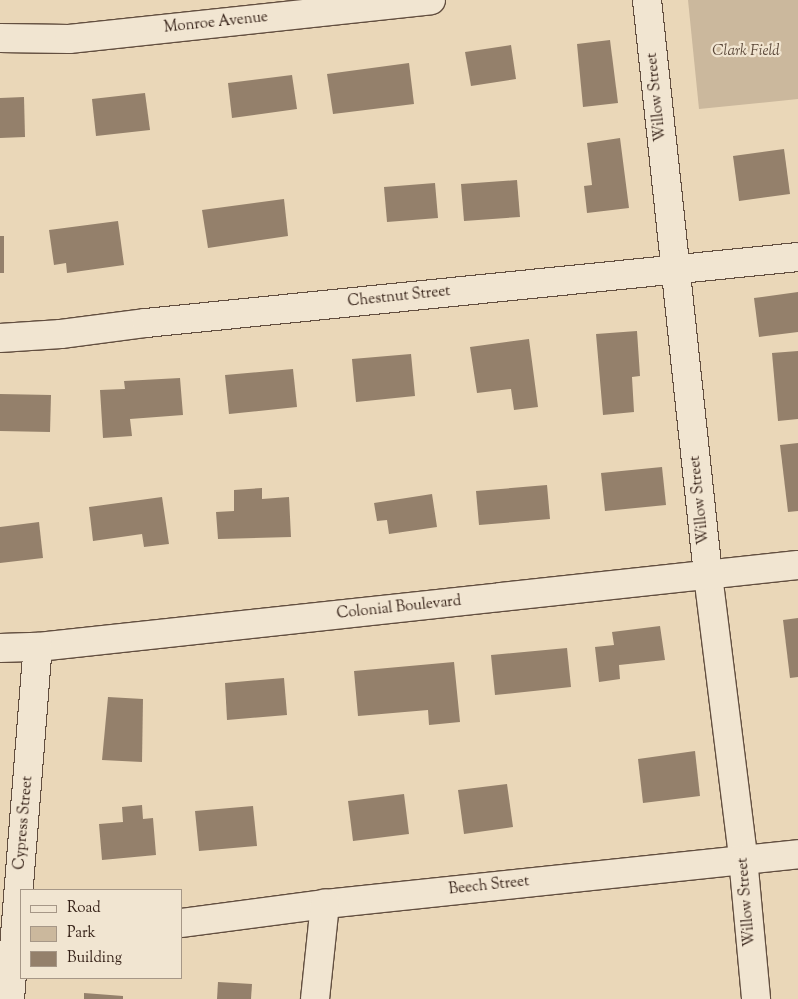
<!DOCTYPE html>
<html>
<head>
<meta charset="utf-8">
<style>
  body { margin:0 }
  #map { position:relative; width:798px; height:999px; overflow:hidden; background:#ead7b8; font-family:"Sorts Mill Goudy",serif }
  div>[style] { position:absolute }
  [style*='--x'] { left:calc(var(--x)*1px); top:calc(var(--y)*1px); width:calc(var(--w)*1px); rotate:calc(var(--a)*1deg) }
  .green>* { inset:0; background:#cbb89d }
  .building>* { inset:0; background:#94806b }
  .roads { filter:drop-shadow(1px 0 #634f40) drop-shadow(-1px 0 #634f40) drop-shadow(0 1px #634f40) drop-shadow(0 -1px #634f40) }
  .minor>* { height:28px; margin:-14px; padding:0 14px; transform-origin:14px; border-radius:14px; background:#f1e5d1 }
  span { translate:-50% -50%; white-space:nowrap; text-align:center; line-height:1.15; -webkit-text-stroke:4.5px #f1e5d1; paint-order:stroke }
  .street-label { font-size:15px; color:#362218 }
  .park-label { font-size:15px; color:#5b4839; font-style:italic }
  .legend { position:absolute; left:20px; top:889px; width:162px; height:90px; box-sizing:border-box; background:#f1e5d1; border:1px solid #a69787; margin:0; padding:6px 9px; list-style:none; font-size:15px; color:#362218 }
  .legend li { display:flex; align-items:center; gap:10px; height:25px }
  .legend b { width:25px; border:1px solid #a69787 }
</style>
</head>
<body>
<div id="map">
  <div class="green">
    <div style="clip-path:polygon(688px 0,798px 0,798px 99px,699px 109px)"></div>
  </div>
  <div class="building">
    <div style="clip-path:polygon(610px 40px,618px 103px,583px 107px,577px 44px)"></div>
    <div style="clip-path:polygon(511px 45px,516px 79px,471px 86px,465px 52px)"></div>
    <div style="clip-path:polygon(409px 63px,414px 104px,333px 114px,327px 74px)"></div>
    <div style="clip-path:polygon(292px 75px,297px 109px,232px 118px,228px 83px)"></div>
    <div style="clip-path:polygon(145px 93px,150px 130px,96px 136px,92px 99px)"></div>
    <div style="clip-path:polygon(24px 97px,25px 137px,0 138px,0 98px)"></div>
    <div style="clip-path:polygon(620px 138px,629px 208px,587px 213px,584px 186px,592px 185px,587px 143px)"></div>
    <div style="clip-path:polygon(784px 149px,790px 194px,739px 201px,733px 156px)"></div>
    <div style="clip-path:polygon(517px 180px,520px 217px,464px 221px,461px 184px)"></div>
    <div style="clip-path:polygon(435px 183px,438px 218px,387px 222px,384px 187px)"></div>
    <div style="clip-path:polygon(284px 199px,288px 236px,208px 248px,202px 210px)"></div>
    <div style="clip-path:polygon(118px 221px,124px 265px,67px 273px,66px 263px,54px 265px,49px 230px)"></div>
    <div style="clip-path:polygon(0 236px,4px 236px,4px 273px,0 273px)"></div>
    <div style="clip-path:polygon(798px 292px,798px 332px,759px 337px,754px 298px)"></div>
    <div style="clip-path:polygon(637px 331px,640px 376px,632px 377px,634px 412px,603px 415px,596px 334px)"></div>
    <div style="clip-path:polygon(529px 339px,538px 407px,514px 410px,511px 389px,477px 393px,470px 347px)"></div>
    <div style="clip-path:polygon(798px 351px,798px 419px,778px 421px,772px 353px)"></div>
    <div style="clip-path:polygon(411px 354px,415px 396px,356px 402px,352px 359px)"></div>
    <div style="clip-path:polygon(293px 369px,297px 407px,229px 414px,225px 375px)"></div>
    <div style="clip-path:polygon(180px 378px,183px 415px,130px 419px,132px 436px,103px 438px,100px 390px,125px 389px,124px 381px)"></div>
    <div style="clip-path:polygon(0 394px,51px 395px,50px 432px,0 431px)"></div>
    <div style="clip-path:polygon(798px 443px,798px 511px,788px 512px,780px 445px)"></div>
    <div style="clip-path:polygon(662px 467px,666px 505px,605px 511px,601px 473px)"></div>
    <div style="clip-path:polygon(547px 485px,550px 519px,479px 525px,476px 491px)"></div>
    <div style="clip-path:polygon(262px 488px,262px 499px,289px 497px,291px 537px,218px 539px,216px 512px,234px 511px,234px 490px)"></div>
    <div style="clip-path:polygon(432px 494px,437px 527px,389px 534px,387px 520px,377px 521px,374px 503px)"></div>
    <div style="clip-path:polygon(162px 497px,169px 544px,144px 547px,142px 534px,93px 541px,89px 507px)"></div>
    <div style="clip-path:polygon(39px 522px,43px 558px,0 563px,0 527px)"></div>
    <div style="clip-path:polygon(798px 618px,798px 677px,790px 678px,783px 620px)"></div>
    <div style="clip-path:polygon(660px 626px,665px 660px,619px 665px,620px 679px,599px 682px,595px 647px,614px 645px,612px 632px)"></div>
    <div style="clip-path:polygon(567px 648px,571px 687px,495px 695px,491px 655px)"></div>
    <div style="clip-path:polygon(454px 662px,460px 722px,429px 725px,428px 710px,358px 716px,354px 671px)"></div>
    <div style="clip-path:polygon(284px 678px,287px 715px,227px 720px,225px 683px)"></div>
    <div style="clip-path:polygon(108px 697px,143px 699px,142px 762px,102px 760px)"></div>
    <div style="clip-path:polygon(695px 751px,700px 796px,643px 803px,638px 759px)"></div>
    <div style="clip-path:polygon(507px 784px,513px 827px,464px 834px,458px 790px)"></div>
    <div style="clip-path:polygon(404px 794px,409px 834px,353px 841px,348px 801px)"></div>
    <div style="clip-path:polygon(142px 805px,143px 819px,153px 818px,156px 855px,102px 860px,99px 824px,123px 822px,122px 807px)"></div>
    <div style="clip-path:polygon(253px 806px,257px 846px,199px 851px,195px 811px)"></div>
    <div style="clip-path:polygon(218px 982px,252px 984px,251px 999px,217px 999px)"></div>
    <div style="clip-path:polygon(84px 993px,123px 996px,123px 999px,84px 999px)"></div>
  </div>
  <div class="roads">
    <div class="minor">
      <div style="--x:647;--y:0;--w:578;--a:83.94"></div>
      <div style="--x:708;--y:575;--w:285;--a:82.9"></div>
      <div style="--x:743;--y:858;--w:142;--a:84.7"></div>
      <div style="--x:0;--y:38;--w:69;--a:0.8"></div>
      <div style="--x:69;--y:39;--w:364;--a:-6.1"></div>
      <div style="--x:0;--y:338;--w:61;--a:-3.8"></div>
      <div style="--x:61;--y:334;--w:86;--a:-7.4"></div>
      <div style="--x:146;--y:323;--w:655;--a:-5.78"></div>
      <div style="--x:0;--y:648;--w:38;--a:-2"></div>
      <div style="--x:38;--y:647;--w:764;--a:-6.16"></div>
      <div style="--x:181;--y:923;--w:145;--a:-7.5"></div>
      <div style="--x:325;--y:904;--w:476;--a:-6"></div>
      <div style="--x:10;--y:999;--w:353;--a:-85.5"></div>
      <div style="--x:315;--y:999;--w:96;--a:-84"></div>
    </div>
  </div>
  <div class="street-label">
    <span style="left:216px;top:23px;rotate:-6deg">Monroe Avenue</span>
    <span style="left:657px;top:97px;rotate:-96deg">Willow Street</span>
    <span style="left:399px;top:297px;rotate:-6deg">Chestnut Street</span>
    <span style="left:700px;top:500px;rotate:-96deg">Willow Street</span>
    <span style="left:399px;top:608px;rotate:-6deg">Colonial Boulevard</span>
    <span style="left:24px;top:823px;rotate:-85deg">Cypress Street</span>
    <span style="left:489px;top:886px;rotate:-6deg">Beech Street</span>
    <span style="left:747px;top:902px;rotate:-95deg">Willow Street</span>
  </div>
  <div class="park-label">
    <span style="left:746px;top:52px">Clark Field</span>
  </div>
  <ul class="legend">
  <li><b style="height:6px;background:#f1e5d1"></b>Road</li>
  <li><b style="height:14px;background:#cbb89d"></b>Park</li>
  <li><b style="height:14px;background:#94806b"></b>Building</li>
  </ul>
</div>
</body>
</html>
